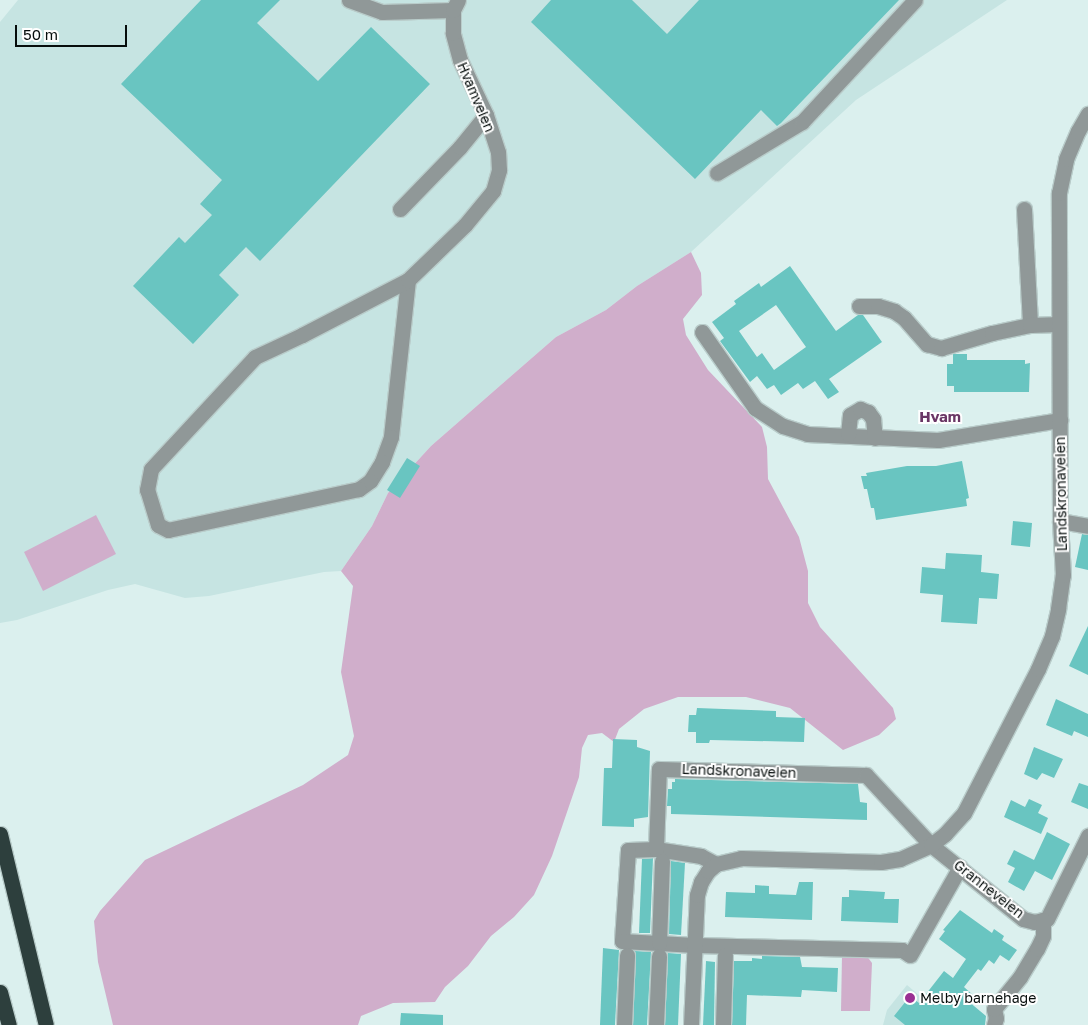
<!DOCTYPE html>
<html>
<head>
<meta charset="utf-8">
<style>
  body { margin:0 }
  #map { position:relative; width:1088px; height:1025px; overflow:hidden; background:#dbf0ee; font-family:"Golos Text",sans-serif }
  div>[style] { position:absolute }
  [style*='--x'] { left:calc(var(--x)*1px); top:calc(var(--y)*1px); width:calc(var(--w)*1px); rotate:calc(var(--a)*1deg) }
  .built>* { inset:0; background:#c6e4e2 }
  .green>* { inset:0; background:#d0aecb }
  .building>* { inset:0; background:#69c5c1 }
  .roads { filter:drop-shadow(1px 0 #b9ccca) drop-shadow(-1px 0 #b9ccca) drop-shadow(0 1px #b9ccca) drop-shadow(0 -1px #b9ccca) }
  .minor>* { height:15px; margin:-7.5px; padding:0 7.5px; transform-origin:7.5px; border-radius:7.5px; background:#909898 }
  .highway>* { height:15px; margin:-7.5px; padding:0 7.5px; transform-origin:7.5px; border-radius:7.5px; background:#2d3f3d }
  .dots>* { width:14px; height:14px; translate:-50% -50%; box-sizing:border-box; border:2px solid #fff; border-radius:50% }
  span { translate:-50% -50%; white-space:nowrap; text-align:center; line-height:1.15; -webkit-text-stroke:4px #fff; paint-order:stroke }
  .street-label { font-size:14px; color:#060d0c }
  .poi-label { font-size:14px; color:#060d0c }
  .left { translate:0 -50%; text-align:left }
  .neighbourhood-label { font-size:15px; color:#6a3665; font-weight:700 }
  .scale { position:absolute; left:15px; top:25px; width:112px; height:22px; box-sizing:border-box; border:2px solid #060d0c; border-top:0; padding-left:6px; font-size:15px; line-height:18px; white-space:nowrap; color:#060d0c; -webkit-text-stroke:4px #fff; paint-order:stroke }
</style>
</head>
<body>
<div id="map">
  <div class="built">
    <div style="clip-path:polygon(18px 0,1007px 0,856px 100px,691px 252px,637px 286px,606px 310px,556px 337px,431px 446px,388px 493px,372px 526px,341px 571px,324px 572px,209px 596px,185px 598px,135px 584px,108px 590px,17px 620px,0 623px,0 22px)"></div>
    <div style="clip-path:polygon(907px 985px,954px 1025px,883px 1025px,887px 1010px)"></div>
  </div>
  <div class="green">
    <div style="clip-path:polygon(691px 252px,701px 273px,702px 295px,683px 319px,686px 335px,708px 370px,762px 427px,767px 447px,768px 479px,799px 537px,808px 571px,808px 603px,820px 627px,893px 708px,896px 719px,879px 735px,843px 750px,790px 708px,746px 697px,678px 697px,644px 709px,619px 729px,614px 742px,602px 733px,588px 735px,582px 748px,579px 777px,552px 856px,534px 895px,514px 917px,491px 936px,468px 966px,445px 987px,435px 1002px,393px 1003px,361px 1016px,358px 1025px,113px 1025px,98px 962px,94px 921px,100px 911px,145px 860px,303px 785px,348px 755px,354px 736px,341px 672px,353px 586px,341px 571px,372px 526px,388px 493px,431px 446px,556px 337px,606px 310px,637px 286px)"></div>
    <div style="clip-path:polygon(96px 515px,116px 554px,43px 591px,24px 552px)"></div>
    <div style="clip-path:polygon(842px 955px,866px 955px,872px 963px,870px 1011px,841px 1011px)"></div>
  </div>
  <div class="building">
    <div style="clip-path:polygon(201px 0,280px 0,257px 23px,318px 81px,371px 27px,430px 84px,260px 261px,246px 247px,219px 275px,239px 295px,193px 344px,133px 286px,179px 237px,185px 243px,212px 215px,200px 204px,222px 180px,121px 84px)"></div>
    <div style="clip-path:polygon(551px 0,632px 0,667px 34px,699px 0,899px 0,781px 123px,777px 126px,761px 110px,695px 179px,531px 22px)"></div>
    <div style="clip-path:polygon(evenodd,790px 266px,836px 331px,858px 315px,863px 315px,882px 342px,829px 379px,839px 392px,828px 399px,815px 381px,803px 389px,798px 383px,781px 395px,774px 385px,767px 389px,757px 376px,750px 382px,720px 341px,724px 338px,712px 322px,736px 304px,734px 301px,759px 283px,761px 287px,790px 266px,776px 305px,806px 347px,774px 370px,762px 353px,757px 357px,739px 331px,776px 305px)"></div>
    <div style="clip-path:polygon(953px 354px,967px 354px,967px 360px,1025px 360px,1025px 364px,1030px 363px,1029px 392px,954px 392px,954px 386px,947px 386px,947px 364px,953px 364px)"></div>
    <div style="clip-path:polygon(407px 458px,420px 466px,400px 498px,387px 490px)"></div>
    <div style="clip-path:polygon(962px 461px,969px 498px,966px 499px,967px 506px,876px 520px,874px 508px,871px 508px,867px 489px,864px 489px,861px 476px,867px 476px,866px 473px,907px 466px,936px 466px)"></div>
    <div style="clip-path:polygon(1013px 521px,1032px 523px,1030px 547px,1011px 545px)"></div>
    <div style="clip-path:polygon(1082px 534px,1088px 535px,1088px 570px,1075px 567px)"></div>
    <div style="clip-path:polygon(946px 553px,982px 555px,981px 572px,999px 574px,997px 599px,979px 598px,977px 624px,941px 622px,943px 595px,920px 593px,922px 567px,945px 569px)"></div>
    <div style="clip-path:polygon(1088px 626px,1088px 675px,1069px 666px)"></div>
    <div style="clip-path:polygon(1056px 699px,1088px 714px,1088px 737px,1074px 731px,1072px 736px,1046px 725px)"></div>
    <div style="clip-path:polygon(697px 708px,776px 711px,776px 717px,805px 718px,804px 742px,710px 740px,709px 743px,696px 743px,696px 732px,688px 732px,689px 715px,696px 715px)"></div>
    <div style="clip-path:polygon(613px 739px,637px 740px,637px 747px,650px 751px,648px 817px,634px 819px,634px 827px,602px 826px,604px 768px,612px 768px)"></div>
    <div style="clip-path:polygon(1034px 747px,1063px 759px,1054px 778px,1042px 773px,1037px 780px,1024px 774px)"></div>
    <div style="clip-path:polygon(675px 779px,858px 784px,860px 802px,867px 803px,867px 820px,671px 814px,671px 806px,667px 806px,668px 789px,672px 789px,672px 782px,675px 782px)"></div>
    <div style="clip-path:polygon(1079px 783px,1088px 786px,1088px 809px,1071px 802px)"></div>
    <div style="clip-path:polygon(1029px 799px,1042px 805px,1038px 813px,1048px 818px,1041px 834px,1004px 817px,1011px 800px,1025px 807px)"></div>
    <div style="clip-path:polygon(1047px 832px,1070px 844px,1052px 880px,1035px 871px,1024px 891px,1008px 882px,1015px 868px,1007px 864px,1014px 850px,1034px 860px)"></div>
    <div style="clip-path:polygon(653px 858px,650px 933px,639px 933px,642px 859px)"></div>
    <div style="clip-path:polygon(671px 861px,685px 863px,681px 935px,669px 934px)"></div>
    <div style="clip-path:polygon(799px 882px,813px 882px,812px 920px,725px 917px,726px 892px,755px 893px,755px 885px,769px 886px,769px 894px,796px 895px)"></div>
    <div style="clip-path:polygon(849px 890px,885px 892px,884px 899px,899px 899px,898px 923px,841px 921px,842px 897px,849px 897px)"></div>
    <div style="clip-path:polygon(960px 910px,992px 933px,994px 929px,1004px 936px,1002px 940px,1017px 950px,1009px 961px,1000px 955px,994px 964px,989px 960px,981px 971px,978px 969px,964px 987px,973px 995px,968px 1001px,986px 1016px,985px 1025px,905px 1025px,894px 1016px,910px 996px,919px 1003px,944px 971px,953px 978px,966px 959px,939px 939px,945px 931px,943px 930px)"></div>
    <div style="clip-path:polygon(603px 948px,619px 950px,615px 1025px,600px 1025px)"></div>
    <div style="clip-path:polygon(635px 951px,651px 952px,647px 1025px,633px 1025px)"></div>
    <div style="clip-path:polygon(668px 953px,681px 954px,678px 1025px,665px 1025px)"></div>
    <div style="clip-path:polygon(762px 956px,800px 957px,802px 967px,838px 968px,837px 992px,802px 990px,801px 997px,747px 995px,746px 1025px,732px 1025px,734px 961px,752px 961px,752px 958px,762px 959px)"></div>
    <div style="clip-path:polygon(706px 961px,715px 962px,714px 1025px,703px 1025px)"></div>
    <div style="clip-path:polygon(401px 1013px,443px 1015px,443px 1025px,400px 1025px)"></div>
  </div>
  <div class="roads">
    <div class="minor">
      <div style="--x:349;--y:0;--w:35;--a:20"></div>
      <div style="--x:382;--y:12;--w:71;--a:-1.6"></div>
      <div style="--x:717;--y:173;--w:99;--a:-31"></div>
      <div style="--x:802;--y:122;--w:166;--a:-47.2"></div>
      <div style="--x:400;--y:209;--w:86;--a:-45.9"></div>
      <div style="--x:460;--y:147;--w:41;--a:-50.9"></div>
      <div style="--x:1024;--y:209;--w:116;--a:87"></div>
      <div style="--x:408;--y:280;--w:158;--a:96.2"></div>
      <div style="--x:391;--y:437;--w:27;--a:110"></div>
      <div style="--x:382;--y:462;--w:22;--a:122"></div>
      <div style="--x:370;--y:481;--w:14;--a:144"></div>
      <div style="--x:359;--y:489;--w:195;--a:167.9"></div>
      <div style="--x:168;--y:530;--w:11;--a:-153"></div>
      <div style="--x:158;--y:525;--w:37;--a:-107"></div>
      <div style="--x:147;--y:490;--w:21;--a:-79"></div>
      <div style="--x:151;--y:469;--w:153;--a:-47.1"></div>
      <div style="--x:255;--y:357;--w:52;--a:-25.1"></div>
      <div style="--x:302;--y:335;--w:119;--a:-27.4"></div>
      <div style="--x:408;--y:280;--w:79;--a:-44"></div>
      <div style="--x:465;--y:225;--w:44;--a:-50.5"></div>
      <div style="--x:493;--y:191;--w:22;--a:-74"></div>
      <div style="--x:499;--y:170;--w:18;--a:-93"></div>
      <div style="--x:498;--y:152;--w:39;--a:-108"></div>
      <div style="--x:486;--y:115;--w:61;--a:-115.3"></div>
      <div style="--x:460;--y:60;--w:28;--a:-105"></div>
      <div style="--x:453;--y:33;--w:23;--a:-90"></div>
      <div style="--x:453;--y:10;--w:11;--a:-63"></div>
      <div style="--x:859;--y:306;--w:19;--a:0"></div>
      <div style="--x:878;--y:306;--w:17;--a:17"></div>
      <div style="--x:894;--y:311;--w:12;--a:35"></div>
      <div style="--x:904;--y:318;--w:35;--a:49"></div>
      <div style="--x:927;--y:344;--w:15;--a:16"></div>
      <div style="--x:941;--y:348;--w:53;--a:-16.4"></div>
      <div style="--x:992;--y:333;--w:39;--a:-12"></div>
      <div style="--x:1030;--y:325;--w:29;--a:-2"></div>
      <div style="--x:702;--y:332;--w:93;--a:55.1"></div>
      <div style="--x:755;--y:408;--w:33;--a:33"></div>
      <div style="--x:783;--y:426;--w:25;--a:18"></div>
      <div style="--x:807;--y:434;--w:131;--a:2.6"></div>
      <div style="--x:938;--y:440;--w:124;--a:-9.3"></div>
      <div style="--x:848;--y:434;--w:19;--a:-84"></div>
      <div style="--x:850;--y:415;--w:12;--a:-31"></div>
      <div style="--x:860;--y:409;--w:9;--a:21"></div>
      <div style="--x:868;--y:412;--w:9;--a:54"></div>
      <div style="--x:873;--y:419;--w:19;--a:84"></div>
      <div style="--x:1060;--y:521;--w:28;--a:10"></div>
      <div style="--x:656;--y:849;--w:28;--a:178"></div>
      <div style="--x:628;--y:850;--w:91;--a:93.8"></div>
      <div style="--x:622;--y:941;--w:73;--a:3.1"></div>
      <div style="--x:695;--y:945;--w:207;--a:1.4"></div>
      <div style="--x:902;--y:950;--w:9;--a:32"></div>
      <div style="--x:910;--y:955;--w:101;--a:-60.4"></div>
      <div style="--x:716;--y:864;--w:17;--a:-152"></div>
      <div style="--x:701;--y:856;--w:46;--a:-171.2"></div>
      <div style="--x:656;--y:849;--w:80;--a:-87.9"></div>
      <div style="--x:659;--y:769;--w:207;--a:1.7"></div>
      <div style="--x:866;--y:775;--w:96;--a:47.1"></div>
      <div style="--x:931;--y:845;--w:118;--a:38.8"></div>
      <div style="--x:1023;--y:919;--w:11;--a:15"></div>
      <div style="--x:1034;--y:922;--w:13;--a:-13"></div>
      <div style="--x:1047;--y:919;--w:93;--a:-63.7"></div>
      <div style="--x:659;--y:943;--w:82;--a:-87.9"></div>
      <div style="--x:624;--y:1025;--w:70;--a:-87.5"></div>
      <div style="--x:656;--y:1025;--w:69;--a:-87.5"></div>
      <div style="--x:691;--y:1025;--w:130;--a:-87.4"></div>
      <div style="--x:697;--y:895;--w:14;--a:-73"></div>
      <div style="--x:701;--y:882;--w:13;--a:-58"></div>
      <div style="--x:708;--y:871;--w:11;--a:-41"></div>
      <div style="--x:716;--y:864;--w:26;--a:-13"></div>
      <div style="--x:741;--y:858;--w:140;--a:1.6"></div>
      <div style="--x:881;--y:862;--w:19;--a:-9"></div>
      <div style="--x:900;--y:859;--w:34;--a:-24"></div>
      <div style="--x:931;--y:845;--w:18;--a:-38"></div>
      <div style="--x:945;--y:834;--w:28;--a:-48"></div>
      <div style="--x:964;--y:813;--w:162;--a:-62.8"></div>
      <div style="--x:1038;--y:669;--w:36;--a:-67"></div>
      <div style="--x:1052;--y:636;--w:28;--a:-77"></div>
      <div style="--x:1058;--y:609;--w:34;--a:-82"></div>
      <div style="--x:1063;--y:575;--w:54;--a:-93.2"></div>
      <div style="--x:1060;--y:521;--w:328;--a:-90.2"></div>
      <div style="--x:1059;--y:193;--w:35;--a:-78"></div>
      <div style="--x:1066;--y:159;--w:30;--a:-67"></div>
      <div style="--x:1078;--y:131;--w:20;--a:-60"></div>
      <div style="--x:723;--y:1025;--w:70;--a:-88.4"></div>
      <div style="--x:994;--y:1025;--w:7;--a:-74"></div>
      <div style="--x:996;--y:1018;--w:9;--a:-103"></div>
      <div style="--x:994;--y:1009;--w:41;--a:-50.9"></div>
      <div style="--x:1020;--y:977;--w:33;--a:-59"></div>
      <div style="--x:1037;--y:949;--w:14;--a:-65"></div>
      <div style="--x:1043;--y:936;--w:16;--a:-90"></div>
    </div>
    <div class="highway">
      <div style="--x:0;--y:834;--w:196;--a:76.5"></div>
      <div style="--x:0;--y:992;--w:34;--a:75"></div>
    </div>
  </div>
  <div class="dots">
    <div style="left:910px;top:998px;background:#9a3093"></div>
  </div>
  <div class="street-label">
    <span style="left:476px;top:97px;rotate:67deg">Hvamveien</span>
    <span style="left:1061px;top:494px;rotate:-91deg">Landskronaveien</span>
    <span style="left:739px;top:771px;rotate:2deg">Landskronaveien</span>
    <span style="left:989px;top:889px;rotate:38deg">Granneveien</span>
  </div>
  <div class="poi-label">
    <span class="left" style="left:920px;top:998px">Melby barnehage</span>
  </div>
  <div class="neighbourhood-label">
    <span style="left:940px;top:417px">Hvam</span>
  </div>
  <div class="scale">50 m</div>
</div>
</body>
</html>
